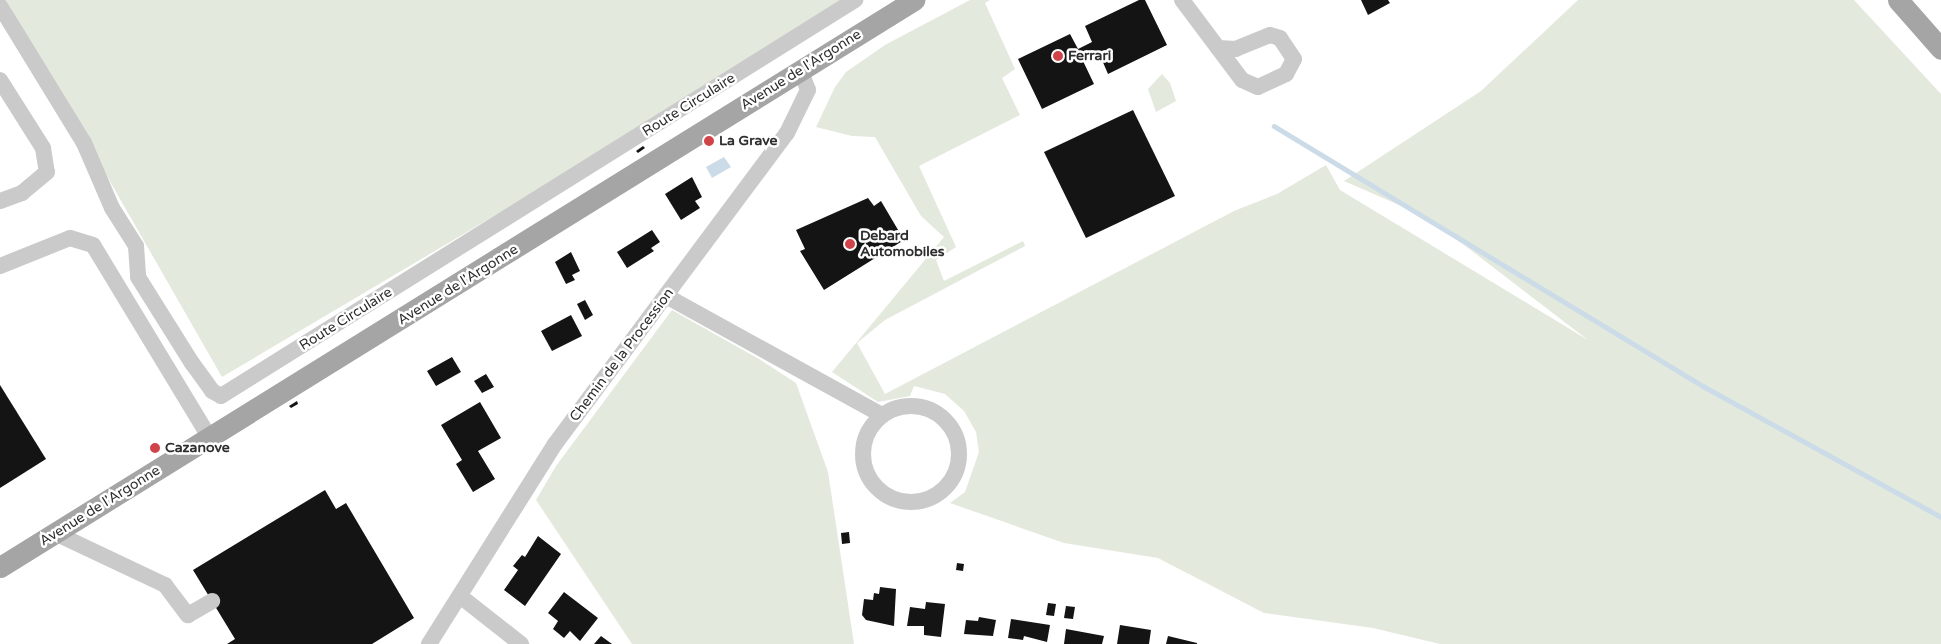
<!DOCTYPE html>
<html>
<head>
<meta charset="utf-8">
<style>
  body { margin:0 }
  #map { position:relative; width:1941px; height:644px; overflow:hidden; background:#fff; font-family:"Varela Round",sans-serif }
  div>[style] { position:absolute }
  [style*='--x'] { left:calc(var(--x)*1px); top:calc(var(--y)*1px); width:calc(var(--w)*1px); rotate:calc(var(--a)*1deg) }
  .green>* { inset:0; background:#e3e9dd }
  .water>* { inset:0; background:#cbdbe7 }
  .stream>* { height:4.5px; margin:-2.25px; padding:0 2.25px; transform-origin:2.25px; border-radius:2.25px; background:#cbdbe7 }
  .building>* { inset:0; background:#141414 }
  .minor>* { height:16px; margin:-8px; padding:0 8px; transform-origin:8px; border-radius:8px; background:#cacaca }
  .minor>.ring { margin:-8px; padding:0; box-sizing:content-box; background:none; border:16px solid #cacaca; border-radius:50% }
  .major>* { height:21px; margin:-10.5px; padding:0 10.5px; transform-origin:10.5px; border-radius:10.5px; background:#a5a5a5 }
  .dots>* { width:14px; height:14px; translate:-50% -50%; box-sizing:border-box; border:2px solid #fff; border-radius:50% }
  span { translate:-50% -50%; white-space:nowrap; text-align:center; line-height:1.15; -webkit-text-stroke:5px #fff; paint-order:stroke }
  .poi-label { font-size:14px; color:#2d2d2d; font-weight:700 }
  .left { translate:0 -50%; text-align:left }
  .street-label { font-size:14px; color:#2d2d2d }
</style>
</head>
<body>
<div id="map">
  <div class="green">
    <div style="clip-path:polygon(6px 0,859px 0,222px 377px)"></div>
    <div style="clip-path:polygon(970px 0,990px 0,985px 3px,1015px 69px,1002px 78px,1020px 115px,919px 166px,956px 247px,936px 260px,944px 281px,1023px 241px,1025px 246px,885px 320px,857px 343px,885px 394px,1234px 211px,1277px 194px,1326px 165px,1340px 190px,1588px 340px,1429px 218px,1344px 181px,1481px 91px,1578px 0,1854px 0,1941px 94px,1941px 644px,1440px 644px,1373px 628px,1264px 613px,1158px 558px,1064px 543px,950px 503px,965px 492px,979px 452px,976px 432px,964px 411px,945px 394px,914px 386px,910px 396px,878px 402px,832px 372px,944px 237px,921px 216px,875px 137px,852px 136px,816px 127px,835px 87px,846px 72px,885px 45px)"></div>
    <div style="clip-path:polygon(1162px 74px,1170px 83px,1176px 101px,1156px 112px,1148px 89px)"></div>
    <div style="clip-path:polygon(672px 310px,759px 359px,796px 383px,828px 472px,854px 644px,632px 644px,536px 500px,556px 466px)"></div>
  </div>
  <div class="water">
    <div style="clip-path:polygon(724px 157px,731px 167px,712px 178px,706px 167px)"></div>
  </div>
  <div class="stream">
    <div style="--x:1274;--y:126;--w:502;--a:31.22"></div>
    <div style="--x:1703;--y:386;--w:272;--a:28.8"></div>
  </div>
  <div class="building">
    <div style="clip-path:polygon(1139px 0,1145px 0,1167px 45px,1108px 74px,1099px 53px,1083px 61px,1094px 84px,1042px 109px,1018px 59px,1070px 34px,1078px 49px,1092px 42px,1085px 26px)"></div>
    <div style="clip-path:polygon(1361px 0,1388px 0,1390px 3px,1368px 15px)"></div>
    <div style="clip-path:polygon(1133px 110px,1175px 196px,1086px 238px,1044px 152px)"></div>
    <div style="clip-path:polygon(643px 146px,645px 148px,638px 153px,636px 151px)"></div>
    <div style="clip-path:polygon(692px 177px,702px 197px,695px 201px,700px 208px,681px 220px,665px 194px)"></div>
    <div style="clip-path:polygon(868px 198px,874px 206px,881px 201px,904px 240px,824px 290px,800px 251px,805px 249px,796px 230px)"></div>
    <div style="clip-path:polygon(652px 230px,660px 242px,651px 248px,654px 251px,627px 268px,617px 252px)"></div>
    <div style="clip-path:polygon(571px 252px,580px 271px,572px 275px,575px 280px,566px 284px,555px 262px)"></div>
    <div style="clip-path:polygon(585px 300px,593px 315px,585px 320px,577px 304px)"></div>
    <div style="clip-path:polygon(571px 315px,582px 336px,552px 351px,541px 331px)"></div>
    <div style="clip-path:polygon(452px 357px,461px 372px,436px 386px,427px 371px)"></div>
    <div style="clip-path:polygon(486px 374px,494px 387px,482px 393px,474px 381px)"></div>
    <div style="clip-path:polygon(0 385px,46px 459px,0 488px)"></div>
    <div style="clip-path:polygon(297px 401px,298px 404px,291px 408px,289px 406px)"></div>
    <div style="clip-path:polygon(480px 402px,501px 438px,478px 451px,495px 479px,473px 492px,456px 464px,462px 460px,441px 425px)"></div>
    <div style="clip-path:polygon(158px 444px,159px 446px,152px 451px,151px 448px)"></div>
    <div style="clip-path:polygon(325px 490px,336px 509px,346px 503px,414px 618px,372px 644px,227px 644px,235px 639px,193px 570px)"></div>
    <div style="clip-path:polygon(849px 532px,850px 543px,842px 544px,841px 533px)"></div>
    <div style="clip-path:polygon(538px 536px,561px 554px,525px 606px,504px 590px,518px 570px,513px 566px,522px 555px,525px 557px)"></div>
    <div style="clip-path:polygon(957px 563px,964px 564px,963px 571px,956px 570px)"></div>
    <div style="clip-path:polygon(880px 587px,896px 589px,894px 626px,866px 620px,862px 615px,864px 599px,873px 600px,874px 593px,879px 594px)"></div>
    <div style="clip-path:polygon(564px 592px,598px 618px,580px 641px,570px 631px,564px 638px,553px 629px,558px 621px,548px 613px)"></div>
    <div style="clip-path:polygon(926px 602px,945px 604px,941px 637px,924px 635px,924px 626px,907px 626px,910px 607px,925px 609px)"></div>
    <div style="clip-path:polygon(1048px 603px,1056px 604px,1054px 616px,1046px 615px)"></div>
    <div style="clip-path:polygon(1066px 606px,1075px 607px,1073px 619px,1064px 618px)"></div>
    <div style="clip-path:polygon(979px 617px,996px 620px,993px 636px,964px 634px,966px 620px,978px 621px)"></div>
    <div style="clip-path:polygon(1011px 619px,1050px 625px,1047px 642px,1024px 636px,1023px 640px,1008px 638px)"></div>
    <div style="clip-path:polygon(1120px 625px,1151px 630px,1149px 644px,1117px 644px)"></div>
    <div style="clip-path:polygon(1066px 629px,1104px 636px,1102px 644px,1064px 644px)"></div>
    <div style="clip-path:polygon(601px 636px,612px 644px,594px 644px)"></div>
    <div style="clip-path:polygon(1168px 636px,1197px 643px,1197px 644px,1166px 644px)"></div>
  </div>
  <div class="minor">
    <div style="--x:1182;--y:0;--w:100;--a:53.1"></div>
    <div style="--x:1242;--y:80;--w:17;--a:24"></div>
    <div style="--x:1258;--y:87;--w:31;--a:-25"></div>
    <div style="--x:1286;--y:74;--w:17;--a:-62"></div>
    <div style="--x:1294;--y:59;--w:25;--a:-124"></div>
    <div style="--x:1280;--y:38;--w:10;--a:-163"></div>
    <div style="--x:1270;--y:35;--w:37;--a:158"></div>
    <div style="--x:1236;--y:49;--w:18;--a:-177"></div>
    <div style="--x:0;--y:6;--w:161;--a:58.5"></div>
    <div style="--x:84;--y:143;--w:71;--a:66.7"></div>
    <div style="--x:112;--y:208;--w:45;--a:57.7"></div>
    <div style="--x:136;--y:246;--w:31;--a:86"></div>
    <div style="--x:138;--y:277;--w:102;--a:57.9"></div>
    <div style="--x:192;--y:363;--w:34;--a:54"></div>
    <div style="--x:212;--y:391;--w:10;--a:29"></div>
    <div style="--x:221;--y:396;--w:748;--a:-31.99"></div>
    <div style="--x:0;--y:80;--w:80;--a:57.7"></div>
    <div style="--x:43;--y:148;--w:24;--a:81"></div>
    <div style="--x:47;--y:172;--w:33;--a:140"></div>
    <div style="--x:22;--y:193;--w:23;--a:160"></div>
    <div style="--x:0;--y:266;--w:75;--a:-21.8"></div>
    <div style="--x:70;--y:238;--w:24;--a:17"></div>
    <div style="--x:93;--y:245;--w:226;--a:58.8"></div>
    <div style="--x:666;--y:296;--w:247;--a:28.9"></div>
    <div class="ring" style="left:863px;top:406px;width:80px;height:80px"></div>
    <div style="--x:55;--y:533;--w:122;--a:25.3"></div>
    <div style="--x:165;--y:585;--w:38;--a:53"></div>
    <div style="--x:188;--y:615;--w:28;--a:-30"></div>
    <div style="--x:460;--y:596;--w:78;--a:38.2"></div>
    <div style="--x:429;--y:644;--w:236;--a:-57.8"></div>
    <div style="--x:555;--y:444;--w:388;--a:-53.3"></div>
    <div style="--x:787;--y:133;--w:48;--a:-64"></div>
    <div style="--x:808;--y:90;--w:22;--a:-111"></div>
  </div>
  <div class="major">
    <div style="--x:1898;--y:0;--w:65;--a:48.7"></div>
    <div style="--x:0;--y:567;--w:1076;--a:-31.81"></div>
  </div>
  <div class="dots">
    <div style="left:1058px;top:56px;background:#d04449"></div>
    <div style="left:709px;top:141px;background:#d04449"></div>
    <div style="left:850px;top:244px;background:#d04449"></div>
    <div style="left:155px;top:448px;background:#d04449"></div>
  </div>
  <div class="poi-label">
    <span class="left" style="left:1068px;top:56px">Ferrari</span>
    <span class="left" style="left:719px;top:141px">La Grave</span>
    <span class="left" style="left:860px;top:244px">Debard<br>Automobiles</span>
    <span class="left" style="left:165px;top:448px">Cazanove</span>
  </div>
  <div class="street-label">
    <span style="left:801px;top:70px;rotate:-32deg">Avenue de l'Argonne</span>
    <span style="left:689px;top:105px;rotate:-32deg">Route Circulaire</span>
    <span style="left:458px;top:285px;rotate:-32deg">Avenue de l'Argonne</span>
    <span style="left:346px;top:319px;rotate:-32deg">Route Circulaire</span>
    <span style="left:622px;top:355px;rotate:-53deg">Chemin de la Procession</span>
    <span style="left:100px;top:506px;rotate:-32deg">Avenue de l'Argonne</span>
  </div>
</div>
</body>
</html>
